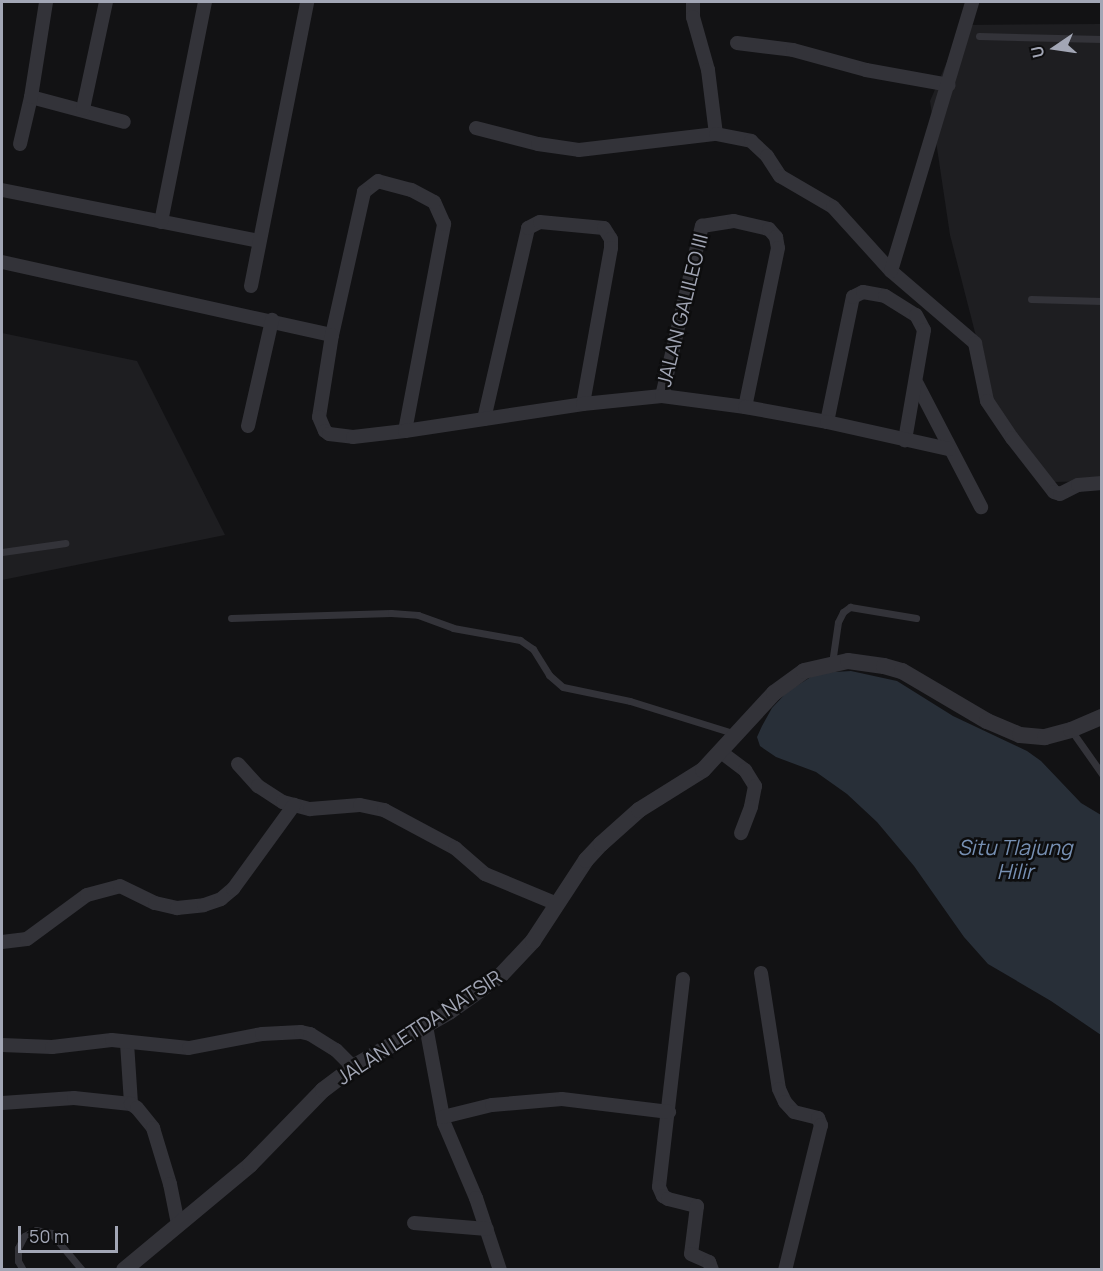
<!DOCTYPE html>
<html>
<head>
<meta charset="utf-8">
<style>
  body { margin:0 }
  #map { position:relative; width:1103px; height:1271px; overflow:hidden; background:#121214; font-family:Manrope,sans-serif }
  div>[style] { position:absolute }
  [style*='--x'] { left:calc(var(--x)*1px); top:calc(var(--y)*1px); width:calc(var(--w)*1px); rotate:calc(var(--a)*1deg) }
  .built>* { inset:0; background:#1e1e21 }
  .water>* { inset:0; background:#282f38 }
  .service>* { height:7px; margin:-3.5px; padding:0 3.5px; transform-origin:3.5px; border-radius:3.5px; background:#333339 }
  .minor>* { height:14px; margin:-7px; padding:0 7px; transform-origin:7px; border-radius:7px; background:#333339 }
  .tertiary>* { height:16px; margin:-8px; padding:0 8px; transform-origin:8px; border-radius:8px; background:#333339 }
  span { translate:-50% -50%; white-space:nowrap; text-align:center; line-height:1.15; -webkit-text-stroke:5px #0d0d0e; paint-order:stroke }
  .street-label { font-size:20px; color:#a2a6b5 }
  .water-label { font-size:21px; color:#7790b3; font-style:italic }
  .frame { position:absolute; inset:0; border:3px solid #a2a6b5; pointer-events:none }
  .north { position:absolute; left:1025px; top:18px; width:60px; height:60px; -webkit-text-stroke:4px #0d0d0e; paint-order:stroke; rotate:257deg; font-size:16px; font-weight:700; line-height:24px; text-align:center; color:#a2a6b5 }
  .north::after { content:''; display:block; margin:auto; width:21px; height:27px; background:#a2a6b5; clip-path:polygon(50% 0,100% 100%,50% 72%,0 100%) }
  .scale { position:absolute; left:18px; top:1226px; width:100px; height:27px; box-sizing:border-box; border:3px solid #a2a6b5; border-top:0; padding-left:8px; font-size:18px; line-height:21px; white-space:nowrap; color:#a2a6b5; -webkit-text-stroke:4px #0d0d0e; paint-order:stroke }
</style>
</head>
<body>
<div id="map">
  <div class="built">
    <div style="clip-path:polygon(1101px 24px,1101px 481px,1052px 482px,997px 418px,950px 235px,930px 101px,963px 25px)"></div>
    <div style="clip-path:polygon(2px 333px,137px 361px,225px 535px,2px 580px)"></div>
  </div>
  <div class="water">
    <div style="clip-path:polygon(851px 671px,897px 681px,953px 716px,1027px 751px,1041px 761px,1081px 803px,1101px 815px,1101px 1035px,1051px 1001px,988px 964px,964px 937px,914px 866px,877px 822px,847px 794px,816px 772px,776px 757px,760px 746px,757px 737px,762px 726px,772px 708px,787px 692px,817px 673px)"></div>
  </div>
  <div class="service">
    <div style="--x:979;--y:36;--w:123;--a:1.4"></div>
    <div style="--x:1031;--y:299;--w:71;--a:1.6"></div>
    <div style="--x:2;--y:552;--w:64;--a:-8.1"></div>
    <div style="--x:231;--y:618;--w:160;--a:-1.8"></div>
    <div style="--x:391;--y:613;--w:27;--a:4"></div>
    <div style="--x:418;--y:615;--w:37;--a:20"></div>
    <div style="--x:453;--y:628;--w:68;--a:10.2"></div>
    <div style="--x:520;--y:640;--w:16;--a:35"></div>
    <div style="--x:533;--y:649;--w:31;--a:58"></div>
    <div style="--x:549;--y:675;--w:18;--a:41"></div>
    <div style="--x:563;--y:687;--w:68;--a:11.8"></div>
    <div style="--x:630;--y:701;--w:111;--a:17.3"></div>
    <div style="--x:832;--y:663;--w:41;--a:-81.7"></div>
    <div style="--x:838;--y:622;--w:11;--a:-63"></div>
    <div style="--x:843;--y:612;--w:9;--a:-36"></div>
    <div style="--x:850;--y:607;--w:67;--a:9.5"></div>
    <div style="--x:1071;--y:730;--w:54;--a:54.8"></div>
    <div style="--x:23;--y:1270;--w:10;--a:-119"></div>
    <div style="--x:18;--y:1261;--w:13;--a:-90"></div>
    <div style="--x:18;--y:1248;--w:13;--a:-63"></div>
    <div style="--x:24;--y:1236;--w:13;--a:-27"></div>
    <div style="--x:36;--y:1230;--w:15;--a:11"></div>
    <div style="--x:51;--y:1233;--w:48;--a:50"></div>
  </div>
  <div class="minor">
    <div style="--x:693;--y:2;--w:15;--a:90"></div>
    <div style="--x:693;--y:17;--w:55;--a:74.2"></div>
    <div style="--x:708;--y:70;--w:64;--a:82.9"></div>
    <div style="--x:737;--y:43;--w:56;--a:7.1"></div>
    <div style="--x:793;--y:50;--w:76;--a:15.3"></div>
    <div style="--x:866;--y:70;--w:84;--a:10.2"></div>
    <div style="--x:31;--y:97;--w:96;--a:15"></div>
    <div style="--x:83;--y:109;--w:109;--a:-77.9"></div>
    <div style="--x:476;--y:128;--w:64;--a:14.5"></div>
    <div style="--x:538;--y:144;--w:41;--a:8.3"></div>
    <div style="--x:579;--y:150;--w:138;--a:-6.7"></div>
    <div style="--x:716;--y:134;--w:36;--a:11"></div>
    <div style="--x:751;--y:141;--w:22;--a:43"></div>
    <div style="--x:767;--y:156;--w:24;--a:57"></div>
    <div style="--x:780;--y:176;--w:61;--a:30.3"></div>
    <div style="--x:833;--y:207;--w:86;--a:47.8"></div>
    <div style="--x:891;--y:271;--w:111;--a:40.6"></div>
    <div style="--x:975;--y:343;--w:59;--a:78.3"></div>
    <div style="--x:987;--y:401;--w:45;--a:56"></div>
    <div style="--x:1012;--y:438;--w:68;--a:52.1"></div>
    <div style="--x:1054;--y:492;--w:6;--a:18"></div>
    <div style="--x:1060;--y:494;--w:20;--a:-27"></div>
    <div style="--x:1078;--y:485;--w:24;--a:-5"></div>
    <div style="--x:20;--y:144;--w:48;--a:-76.8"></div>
    <div style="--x:31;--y:97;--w:96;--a:-81"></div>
    <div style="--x:2;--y:190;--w:262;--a:11.2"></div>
    <div style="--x:161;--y:222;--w:224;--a:-78.7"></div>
    <div style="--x:2;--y:262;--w:338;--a:12.5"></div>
    <div style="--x:891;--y:271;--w:281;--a:-73.2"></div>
    <div style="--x:251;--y:286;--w:289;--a:-78.8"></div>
    <div style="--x:917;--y:384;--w:139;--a:62.5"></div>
    <div style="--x:662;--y:396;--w:175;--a:-76.8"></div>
    <div style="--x:702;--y:226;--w:32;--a:-9"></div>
    <div style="--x:734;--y:221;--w:36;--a:13"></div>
    <div style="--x:769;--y:229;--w:11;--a:49"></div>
    <div style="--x:776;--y:237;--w:11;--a:80"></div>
    <div style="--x:778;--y:248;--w:162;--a:101.7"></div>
    <div style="--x:484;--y:419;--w:196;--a:-77"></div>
    <div style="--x:528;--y:228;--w:13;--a:-27"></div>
    <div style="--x:540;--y:222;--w:64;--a:5.4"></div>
    <div style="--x:604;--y:228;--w:13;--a:58"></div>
    <div style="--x:611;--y:239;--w:9;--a:90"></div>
    <div style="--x:611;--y:248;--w:158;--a:100.2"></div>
    <div style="--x:827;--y:422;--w:128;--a:-78.3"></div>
    <div style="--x:853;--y:297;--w:11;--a:-27"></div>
    <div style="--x:863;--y:292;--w:22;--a:10"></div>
    <div style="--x:885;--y:296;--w:36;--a:32"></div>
    <div style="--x:916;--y:315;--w:17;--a:62"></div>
    <div style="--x:924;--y:330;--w:112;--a:99.8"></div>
    <div style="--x:248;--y:426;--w:109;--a:-77.2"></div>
    <div style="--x:405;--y:431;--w:211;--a:-79.3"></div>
    <div style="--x:444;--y:224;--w:24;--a:-114"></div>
    <div style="--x:434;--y:202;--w:26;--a:-152"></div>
    <div style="--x:411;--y:190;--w:34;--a:-165"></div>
    <div style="--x:378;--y:181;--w:18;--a:142"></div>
    <div style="--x:364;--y:192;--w:147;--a:102.6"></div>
    <div style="--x:332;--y:335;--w:83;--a:99"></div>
    <div style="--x:319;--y:417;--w:15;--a:67"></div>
    <div style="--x:325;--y:431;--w:5;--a:37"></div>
    <div style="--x:329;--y:434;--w:24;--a:7"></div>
    <div style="--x:353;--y:437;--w:52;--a:-6.6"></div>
    <div style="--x:405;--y:431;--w:180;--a:-8.6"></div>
    <div style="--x:583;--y:404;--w:79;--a:-5.8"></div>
    <div style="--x:662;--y:396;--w:84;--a:7.5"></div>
    <div style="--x:745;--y:407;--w:83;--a:10.4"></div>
    <div style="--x:827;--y:422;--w:125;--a:12.5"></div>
    <div style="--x:721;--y:752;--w:30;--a:37"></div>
    <div style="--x:745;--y:770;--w:19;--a:58"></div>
    <div style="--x:755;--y:786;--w:21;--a:101"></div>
    <div style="--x:751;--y:807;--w:28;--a:111"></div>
    <div style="--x:238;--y:764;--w:30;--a:48"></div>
    <div style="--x:258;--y:786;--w:30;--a:33"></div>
    <div style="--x:283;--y:802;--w:28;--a:15"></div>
    <div style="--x:310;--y:809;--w:50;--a:-4.6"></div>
    <div style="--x:360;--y:805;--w:25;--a:12"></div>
    <div style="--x:384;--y:810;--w:81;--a:28.2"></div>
    <div style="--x:455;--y:848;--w:40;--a:41"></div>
    <div style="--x:485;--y:874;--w:78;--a:22.6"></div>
    <div style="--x:2;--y:942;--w:25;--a:-7"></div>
    <div style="--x:27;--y:939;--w:74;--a:-36.3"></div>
    <div style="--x:87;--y:895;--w:34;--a:-15"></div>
    <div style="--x:120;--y:886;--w:39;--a:26"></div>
    <div style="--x:155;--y:903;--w:23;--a:13"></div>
    <div style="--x:177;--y:908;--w:27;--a:-6"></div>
    <div style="--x:204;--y:905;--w:18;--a:-19"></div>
    <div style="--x:221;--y:899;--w:16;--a:-40"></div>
    <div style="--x:233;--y:889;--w:104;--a:-54"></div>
    <div style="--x:761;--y:973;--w:117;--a:81.2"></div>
    <div style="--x:779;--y:1089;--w:14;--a:65"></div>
    <div style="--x:785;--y:1102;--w:13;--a:48"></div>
    <div style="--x:794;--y:1112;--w:25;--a:14"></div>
    <div style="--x:818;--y:1118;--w:8;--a:67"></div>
    <div style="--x:821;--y:1125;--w:149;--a:103.9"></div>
    <div style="--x:683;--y:979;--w:209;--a:96.6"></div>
    <div style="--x:659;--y:1187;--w:10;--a:66"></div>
    <div style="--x:663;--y:1196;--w:6;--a:31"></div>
    <div style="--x:668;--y:1199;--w:30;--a:14"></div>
    <div style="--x:697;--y:1206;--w:48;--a:97.1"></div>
    <div style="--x:691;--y:1254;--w:20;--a:24"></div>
    <div style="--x:709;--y:1262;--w:9;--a:69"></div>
    <div style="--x:426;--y:1026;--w:99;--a:79.5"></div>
    <div style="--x:444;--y:1123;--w:82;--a:66.9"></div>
    <div style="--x:476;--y:1198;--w:76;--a:71.6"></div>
    <div style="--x:127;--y:1043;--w:61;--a:86.2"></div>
    <div style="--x:2;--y:1045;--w:50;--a:2.3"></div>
    <div style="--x:52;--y:1047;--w:60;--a:-6.7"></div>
    <div style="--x:112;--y:1040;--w:77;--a:5.9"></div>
    <div style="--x:189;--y:1048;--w:74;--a:-10.9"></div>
    <div style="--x:262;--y:1034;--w:39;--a:-3"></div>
    <div style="--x:301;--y:1032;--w:9;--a:13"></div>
    <div style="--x:310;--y:1034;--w:31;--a:32"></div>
    <div style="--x:336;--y:1050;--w:24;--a:45"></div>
    <div style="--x:2;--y:1103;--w:72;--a:-4"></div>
    <div style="--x:74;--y:1098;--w:57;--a:6"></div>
    <div style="--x:131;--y:1104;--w:7;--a:34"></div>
    <div style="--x:137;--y:1108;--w:26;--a:51"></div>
    <div style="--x:153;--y:1128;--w:59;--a:73.1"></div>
    <div style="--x:170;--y:1184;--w:41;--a:78.7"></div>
    <div style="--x:443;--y:1117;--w:50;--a:-13.8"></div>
    <div style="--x:492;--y:1105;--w:70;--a:-4.9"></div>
    <div style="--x:562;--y:1099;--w:108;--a:6.9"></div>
    <div style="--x:414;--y:1223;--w:73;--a:4.7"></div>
  </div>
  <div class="tertiary">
    <div style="--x:124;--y:1270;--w:164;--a:-39.8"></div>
    <div style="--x:250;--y:1165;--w:105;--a:-45.8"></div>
    <div style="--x:323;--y:1090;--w:38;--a:-37"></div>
    <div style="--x:353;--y:1067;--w:111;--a:-29.8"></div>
    <div style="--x:449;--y:1012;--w:64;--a:-35.4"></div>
    <div style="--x:501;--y:975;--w:47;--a:-46.7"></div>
    <div style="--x:533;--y:941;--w:97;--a:-56.8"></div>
    <div style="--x:586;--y:860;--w:22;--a:-47"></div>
    <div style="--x:601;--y:844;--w:51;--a:-41.8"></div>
    <div style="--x:639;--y:810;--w:75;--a:-32"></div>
    <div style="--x:703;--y:770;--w:105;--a:-47.3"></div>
    <div style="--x:774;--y:693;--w:37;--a:-36"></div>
    <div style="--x:804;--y:671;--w:45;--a:-12.8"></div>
    <div style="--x:848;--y:661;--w:36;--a:8"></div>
    <div style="--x:884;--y:666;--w:19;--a:16"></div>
    <div style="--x:902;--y:671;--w:99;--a:30.5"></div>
    <div style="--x:987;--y:721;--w:36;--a:23"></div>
    <div style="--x:1020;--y:735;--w:25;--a:5"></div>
    <div style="--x:1045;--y:737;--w:27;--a:-15"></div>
    <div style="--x:1071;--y:730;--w:34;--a:-23"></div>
  </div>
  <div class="street-label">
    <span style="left:682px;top:310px;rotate:-76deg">JALAN GALILEO III</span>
    <span style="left:419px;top:1027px;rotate:-33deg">JALAN LETDA NATSIR</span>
  </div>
  <div class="water-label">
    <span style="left:1015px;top:859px">Situ Tlajung<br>Hilir</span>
  </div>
  <div class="frame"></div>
  <div class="north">U</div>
  <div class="scale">50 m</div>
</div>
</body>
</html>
